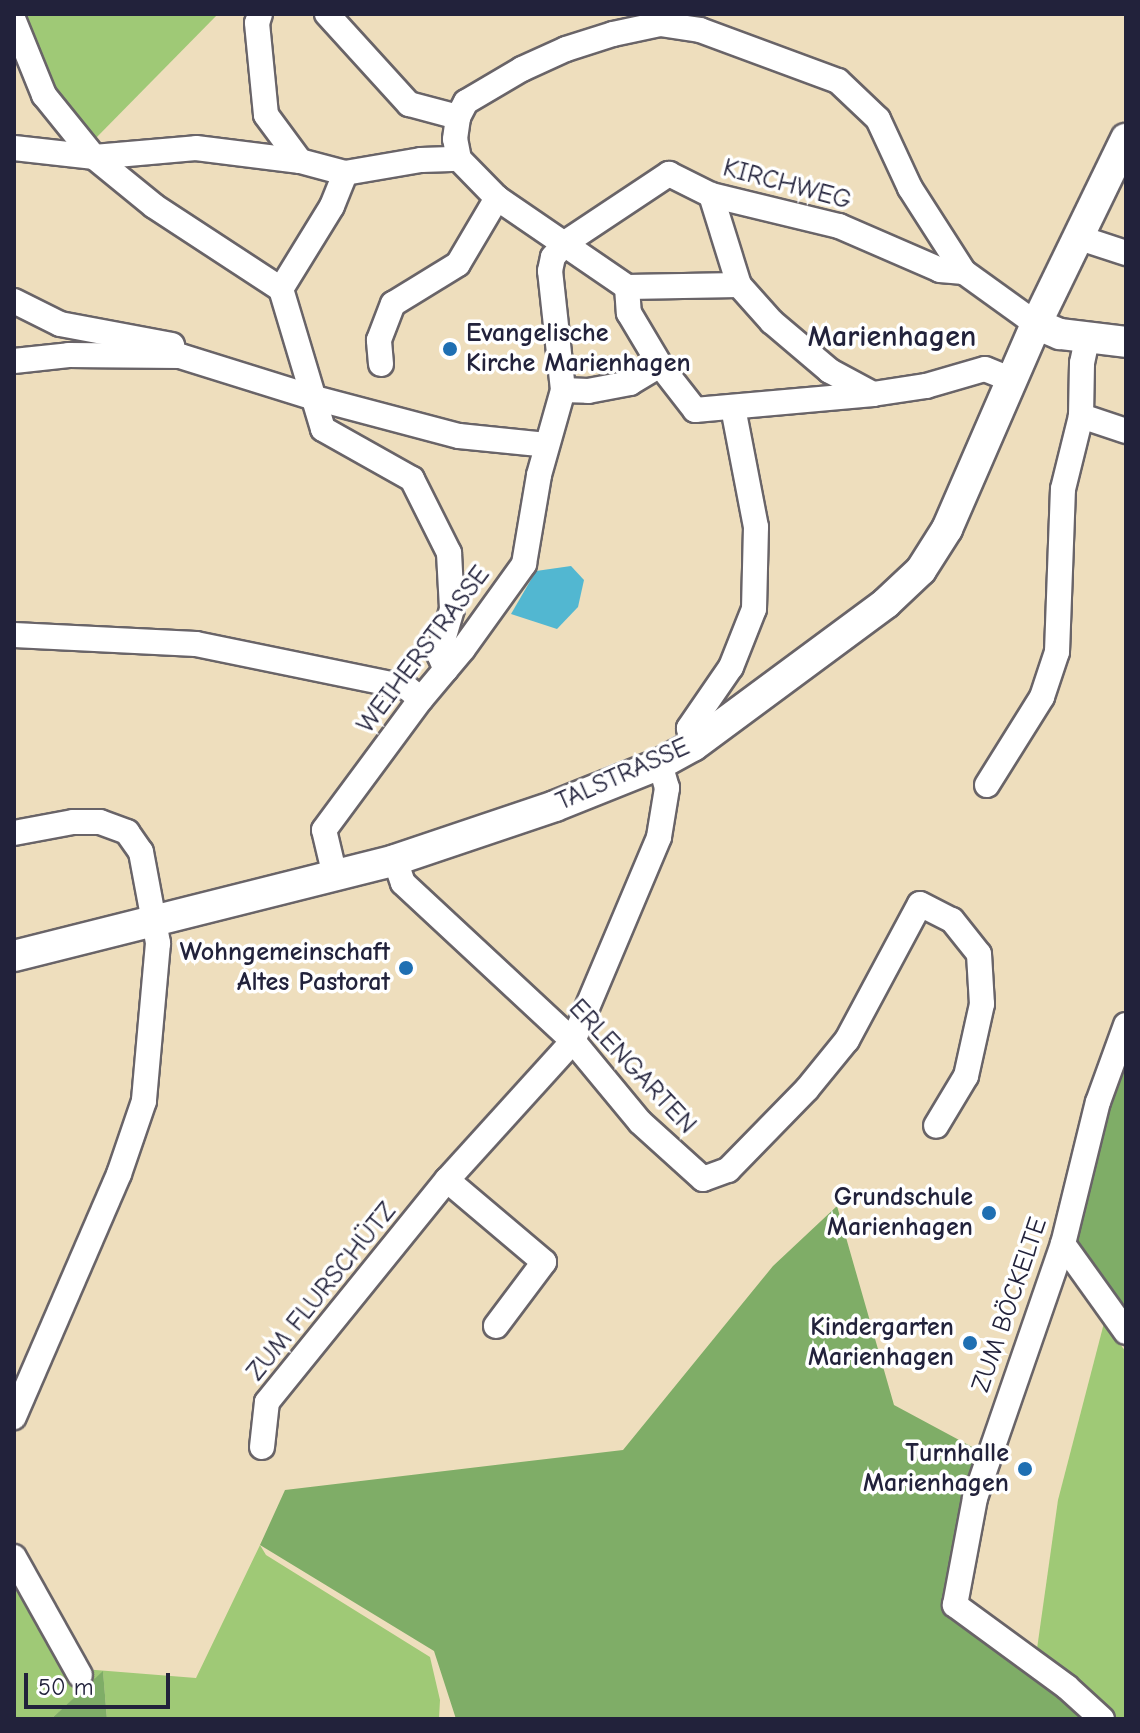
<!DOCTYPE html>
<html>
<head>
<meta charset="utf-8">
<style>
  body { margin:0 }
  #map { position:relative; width:1140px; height:1733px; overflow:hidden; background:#eedebd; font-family:"Comic Neue",sans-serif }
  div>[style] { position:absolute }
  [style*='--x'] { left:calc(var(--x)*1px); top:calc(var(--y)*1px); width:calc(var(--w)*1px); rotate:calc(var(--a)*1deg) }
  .green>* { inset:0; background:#9fc976 }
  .forest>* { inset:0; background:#7fad67 }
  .water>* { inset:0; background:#52b7d1 }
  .roads { filter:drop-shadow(2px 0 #696468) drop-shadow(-2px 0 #696468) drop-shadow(0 2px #696468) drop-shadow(0 -2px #696468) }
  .minor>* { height:24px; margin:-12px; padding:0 12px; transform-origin:12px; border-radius:12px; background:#fff }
  .major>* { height:30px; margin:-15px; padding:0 15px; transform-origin:15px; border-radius:15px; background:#fff }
  .dots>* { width:22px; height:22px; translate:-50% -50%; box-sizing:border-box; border:4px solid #fff; border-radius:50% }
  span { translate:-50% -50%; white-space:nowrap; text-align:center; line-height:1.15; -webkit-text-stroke:7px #fff; paint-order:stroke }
  .street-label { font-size:26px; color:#22223b }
  .poi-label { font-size:26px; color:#22223b; font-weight:700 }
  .left { translate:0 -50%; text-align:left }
  .right { translate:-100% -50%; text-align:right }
  .quarter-label { font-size:30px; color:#22223b; font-weight:700 }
  .frame { position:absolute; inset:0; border:16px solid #22223b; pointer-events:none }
  .scale { position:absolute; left:24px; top:1673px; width:146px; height:36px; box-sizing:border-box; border:4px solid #22223b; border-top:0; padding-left:10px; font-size:24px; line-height:28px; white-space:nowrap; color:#22223b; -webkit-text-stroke:6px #fff; paint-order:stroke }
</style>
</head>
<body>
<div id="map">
  <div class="green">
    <div style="clip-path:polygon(19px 14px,218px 14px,92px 142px,49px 92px)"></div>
    <div style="clip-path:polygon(1104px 1323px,1126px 1352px,1126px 1719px,1115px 1719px,1035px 1663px,1058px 1500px)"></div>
    <div style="clip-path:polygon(260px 1545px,266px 1555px,430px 1657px,440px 1700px,439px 1719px,107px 1719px,103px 1672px,51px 1719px,14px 1719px,14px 1571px,83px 1669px,196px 1678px)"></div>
  </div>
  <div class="forest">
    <div style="clip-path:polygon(1126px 1052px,1126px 1329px,1067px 1245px)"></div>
    <div style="clip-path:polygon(837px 1206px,894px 1405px,987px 1455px,953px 1607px,1097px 1719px,456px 1719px,434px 1651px,260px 1545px,285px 1490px,623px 1450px,773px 1266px)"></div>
    <div style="clip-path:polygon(103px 1671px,107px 1719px,51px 1719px)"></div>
  </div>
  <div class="water">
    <div style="clip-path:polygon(571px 566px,584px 580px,578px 607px,557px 629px,511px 614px,536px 571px)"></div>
  </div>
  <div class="roads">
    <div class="minor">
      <div style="--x:260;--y:14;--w:9;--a:108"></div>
      <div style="--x:257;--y:23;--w:92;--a:84.4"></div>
      <div style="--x:266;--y:115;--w:57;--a:53.5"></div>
      <div style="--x:327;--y:14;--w:122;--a:47.7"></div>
      <div style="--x:409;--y:104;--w:51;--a:14.9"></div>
      <div style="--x:14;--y:21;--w:80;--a:67.9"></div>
      <div style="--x:44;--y:95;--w:80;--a:51.1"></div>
      <div style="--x:94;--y:157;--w:77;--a:39.2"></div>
      <div style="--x:154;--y:206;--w:152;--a:33.2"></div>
      <div style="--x:281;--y:289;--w:146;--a:73.3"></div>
      <div style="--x:323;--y:429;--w:102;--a:29.3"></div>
      <div style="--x:412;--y:479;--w:83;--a:63.4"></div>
      <div style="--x:449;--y:553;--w:56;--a:86.9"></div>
      <div style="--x:452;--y:609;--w:47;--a:106.1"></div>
      <div style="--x:439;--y:654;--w:17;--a:66"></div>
      <div style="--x:14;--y:148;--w:81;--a:6.4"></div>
      <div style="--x:94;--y:157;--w:102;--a:-5"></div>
      <div style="--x:196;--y:148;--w:105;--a:7.1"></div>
      <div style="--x:300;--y:161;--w:47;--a:14.9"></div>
      <div style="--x:345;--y:173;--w:77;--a:-9.7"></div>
      <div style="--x:421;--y:160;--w:38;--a:-2"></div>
      <div style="--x:711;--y:195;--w:94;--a:72.7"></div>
      <div style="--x:1077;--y:237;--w:52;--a:18.1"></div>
      <div style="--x:627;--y:287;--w:26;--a:86"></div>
      <div style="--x:629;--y:313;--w:61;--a:59.2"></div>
      <div style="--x:660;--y:365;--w:57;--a:52.1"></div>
      <div style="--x:695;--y:410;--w:179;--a:-5.1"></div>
      <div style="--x:873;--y:394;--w:54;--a:-8.6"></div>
      <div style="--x:926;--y:386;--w:61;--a:-16.1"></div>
      <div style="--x:985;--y:369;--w:27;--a:22"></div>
      <div style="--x:281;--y:289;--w:97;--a:-58.4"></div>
      <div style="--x:332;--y:206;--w:35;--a:-68"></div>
      <div style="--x:14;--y:301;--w:51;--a:26.6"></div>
      <div style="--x:60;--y:324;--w:114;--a:10.6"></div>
      <div style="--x:14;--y:361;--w:55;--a:-6.2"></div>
      <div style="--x:69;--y:355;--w:111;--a:0.5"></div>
      <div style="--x:180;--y:356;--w:141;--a:17.3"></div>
      <div style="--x:315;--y:398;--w:149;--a:14.8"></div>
      <div style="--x:459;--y:436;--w:88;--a:5.8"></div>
      <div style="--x:381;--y:364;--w:24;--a:-95"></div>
      <div style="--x:379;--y:340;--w:39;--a:-69"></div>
      <div style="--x:393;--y:304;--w:76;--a:-31.6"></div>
      <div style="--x:458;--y:264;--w:77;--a:-59.4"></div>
      <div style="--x:563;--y:390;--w:25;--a:2"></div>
      <div style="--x:588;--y:391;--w:43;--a:-10.8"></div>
      <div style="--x:630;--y:383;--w:35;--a:-31"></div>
      <div style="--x:873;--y:394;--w:49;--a:-151.9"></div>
      <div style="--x:830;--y:371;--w:76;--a:-139.8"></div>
      <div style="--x:772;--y:322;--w:50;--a:-131.7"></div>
      <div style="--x:739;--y:285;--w:112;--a:179"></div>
      <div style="--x:627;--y:287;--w:158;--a:-145.6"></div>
      <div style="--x:497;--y:198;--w:54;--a:-134.3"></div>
      <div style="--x:459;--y:159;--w:20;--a:-101"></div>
      <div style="--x:455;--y:139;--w:22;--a:-82"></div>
      <div style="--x:458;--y:117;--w:17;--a:-62"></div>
      <div style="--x:466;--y:102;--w:65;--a:-30.5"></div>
      <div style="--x:522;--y:69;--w:48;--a:-24.4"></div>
      <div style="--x:566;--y:49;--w:49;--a:-17.7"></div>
      <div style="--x:613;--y:34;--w:48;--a:-12"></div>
      <div style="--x:660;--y:24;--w:40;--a:8.5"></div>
      <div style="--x:700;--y:30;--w:147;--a:20.3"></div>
      <div style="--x:838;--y:81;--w:55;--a:43.5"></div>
      <div style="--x:878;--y:119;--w:76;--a:65.1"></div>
      <div style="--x:910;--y:188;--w:100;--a:57.3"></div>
      <div style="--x:964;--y:272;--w:89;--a:35.8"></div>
      <div style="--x:1081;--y:416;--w:47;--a:18.4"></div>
      <div style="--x:14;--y:635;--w:182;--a:2.8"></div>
      <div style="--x:196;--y:644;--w:214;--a:11.6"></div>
      <div style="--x:406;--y:687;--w:19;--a:39"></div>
      <div style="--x:693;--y:746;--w:18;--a:-103"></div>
      <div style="--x:689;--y:728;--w:74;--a:-55.5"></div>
      <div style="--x:731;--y:667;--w:62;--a:-68.4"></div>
      <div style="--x:754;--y:609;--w:82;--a:-88.6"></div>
      <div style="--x:756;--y:527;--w:122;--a:-100.9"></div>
      <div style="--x:987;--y:785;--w:104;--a:-58"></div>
      <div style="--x:1042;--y:697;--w:47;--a:-71.6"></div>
      <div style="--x:1057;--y:652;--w:163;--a:-87.9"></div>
      <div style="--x:1063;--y:489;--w:75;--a:-76.1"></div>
      <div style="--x:1081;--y:416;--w:53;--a:-88.9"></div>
      <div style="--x:1082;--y:363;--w:24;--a:-78"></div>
      <div style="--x:14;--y:833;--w:60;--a:-10.6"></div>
      <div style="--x:73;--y:822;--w:27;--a:0"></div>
      <div style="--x:100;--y:822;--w:29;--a:20"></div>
      <div style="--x:127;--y:832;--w:24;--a:55"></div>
      <div style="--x:141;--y:852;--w:93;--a:79.4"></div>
      <div style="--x:158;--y:943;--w:159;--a:95.1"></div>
      <div style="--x:144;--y:1101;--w:77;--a:108.9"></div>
      <div style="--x:119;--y:1174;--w:265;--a:113.4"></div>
      <div style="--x:395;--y:860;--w:24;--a:71"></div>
      <div style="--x:403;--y:883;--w:232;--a:42.9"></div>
      <div style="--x:573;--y:1041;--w:105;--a:50.4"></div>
      <div style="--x:640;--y:1122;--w:85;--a:42.1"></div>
      <div style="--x:703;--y:1179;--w:27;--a:-20"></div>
      <div style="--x:728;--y:1170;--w:113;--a:-45.7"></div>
      <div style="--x:807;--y:1089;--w:63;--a:-50.8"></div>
      <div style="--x:847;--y:1040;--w:154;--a:-61.8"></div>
      <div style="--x:920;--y:904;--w:36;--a:27"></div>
      <div style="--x:952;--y:920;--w:43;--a:51.5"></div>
      <div style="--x:979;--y:954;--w:50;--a:86.6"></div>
      <div style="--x:982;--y:1004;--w:74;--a:102.5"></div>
      <div style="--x:966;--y:1076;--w:58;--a:121"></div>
      <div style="--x:335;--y:876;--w:47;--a:-103.4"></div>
      <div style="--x:324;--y:830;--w:163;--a:-53.5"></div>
      <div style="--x:421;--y:699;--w:65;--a:-50"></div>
      <div style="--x:463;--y:649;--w:105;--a:-54.3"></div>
      <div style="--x:524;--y:564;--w:90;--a:-80.4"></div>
      <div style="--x:539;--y:475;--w:88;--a:-74.2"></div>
      <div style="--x:563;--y:390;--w:120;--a:-96.2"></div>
      <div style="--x:550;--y:271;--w:14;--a:-78"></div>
      <div style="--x:553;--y:257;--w:18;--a:-49"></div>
      <div style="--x:565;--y:243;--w:125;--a:-33.6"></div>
      <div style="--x:669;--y:174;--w:47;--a:26.6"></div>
      <div style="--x:711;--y:195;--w:132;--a:13.6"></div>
      <div style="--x:839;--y:226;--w:110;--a:23.5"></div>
      <div style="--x:940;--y:270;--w:24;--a:5"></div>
      <div style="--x:447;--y:1180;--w:127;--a:40.2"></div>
      <div style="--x:544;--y:1262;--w:80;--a:126.9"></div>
      <div style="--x:1063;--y:1244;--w:108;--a:54.4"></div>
      <div style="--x:262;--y:1447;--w:45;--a:-83.7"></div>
      <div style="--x:267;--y:1402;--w:286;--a:-51"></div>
      <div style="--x:447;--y:1180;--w:188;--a:-47.8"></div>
      <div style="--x:573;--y:1041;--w:221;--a:-67.1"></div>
      <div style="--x:659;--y:837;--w:50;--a:-80.7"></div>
      <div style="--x:667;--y:788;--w:25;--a:-106"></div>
      <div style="--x:14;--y:1557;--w:135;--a:60.8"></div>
      <div style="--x:1102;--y:1719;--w:47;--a:-137.6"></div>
      <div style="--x:1067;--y:1687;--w:139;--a:-143.8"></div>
      <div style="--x:955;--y:1605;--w:109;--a:-79.4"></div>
      <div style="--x:975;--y:1498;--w:269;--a:-70.9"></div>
      <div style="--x:1063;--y:1244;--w:146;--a:-76.2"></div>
      <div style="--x:1098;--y:1102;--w:82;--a:-70"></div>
    </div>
    <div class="major">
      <div style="--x:1036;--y:324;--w:26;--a:23"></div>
      <div style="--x:1060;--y:334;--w:66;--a:6.9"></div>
      <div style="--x:14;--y:956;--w:393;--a:-14.1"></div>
      <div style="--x:395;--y:860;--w:169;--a:-18.6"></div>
      <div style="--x:555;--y:806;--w:113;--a:-21.8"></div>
      <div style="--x:660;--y:764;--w:38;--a:-29"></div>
      <div style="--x:693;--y:746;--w:240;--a:-36.5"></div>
      <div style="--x:886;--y:603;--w:48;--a:-43.3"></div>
      <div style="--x:921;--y:570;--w:49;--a:-57.6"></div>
      <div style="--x:947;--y:529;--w:223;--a:-66.5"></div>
      <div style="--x:1036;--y:324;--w:206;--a:-64.1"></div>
    </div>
  </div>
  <div class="dots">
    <div style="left:450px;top:349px;background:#1f6fb2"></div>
    <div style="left:406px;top:968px;background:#1f6fb2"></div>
    <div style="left:989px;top:1213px;background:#1f6fb2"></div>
    <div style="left:970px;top:1343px;background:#1f6fb2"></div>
    <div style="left:1025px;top:1469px;background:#1f6fb2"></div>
  </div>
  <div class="street-label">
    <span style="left:787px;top:185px;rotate:15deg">KIRCHWEG</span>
    <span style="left:424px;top:650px;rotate:-53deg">WEIHERSTRASSE</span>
    <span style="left:623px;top:775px;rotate:-24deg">TALSTRASSE</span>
    <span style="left:632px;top:1067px;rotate:47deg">ERLENGARTEN</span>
    <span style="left:322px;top:1292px;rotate:-51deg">ZUM FLURSCHÜTZ</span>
    <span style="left:1010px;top:1305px;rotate:-71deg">ZUM BÖCKELTE</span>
  </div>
  <div class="poi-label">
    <span class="left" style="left:466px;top:349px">Evangelische<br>Kirche Marienhagen</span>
    <span class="right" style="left:390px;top:968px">Wohngemeinschaft<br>Altes Pastorat</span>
    <span class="right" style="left:973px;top:1213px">Grundschule<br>Marienhagen</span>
    <span class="right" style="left:954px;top:1343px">Kindergarten<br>Marienhagen</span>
    <span class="right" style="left:1009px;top:1469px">Turnhalle<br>Marienhagen</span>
  </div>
  <div class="quarter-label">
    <span style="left:892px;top:337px">Marienhagen</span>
  </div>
  <div class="frame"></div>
  <div class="scale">50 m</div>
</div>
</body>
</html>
